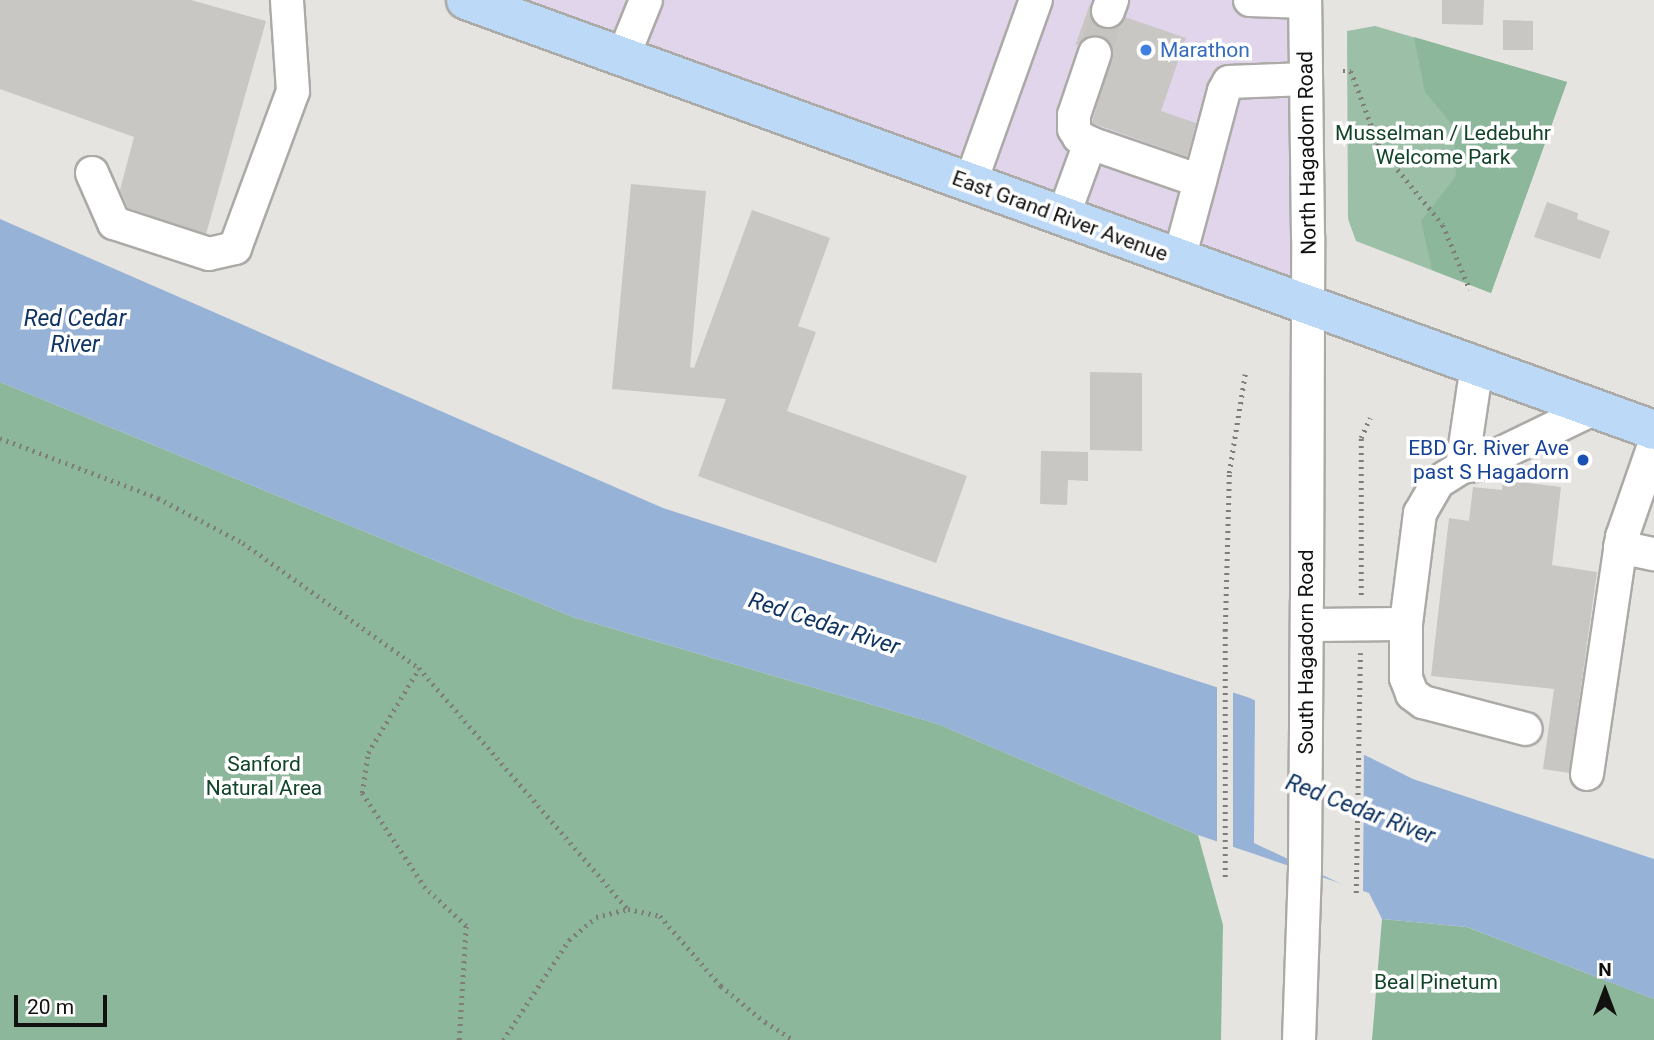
<!DOCTYPE html>
<html>
<head>
<meta charset="utf-8">
<style>
  body { margin:0 }
  #map { position:relative; width:1654px; height:1040px; overflow:hidden; background:#e6e4e0; font-family:Roboto,sans-serif }
  div>[style] { position:absolute }
  [style*='--x'] { left:calc(var(--x)*1px); top:calc(var(--y)*1px); width:calc(var(--w)*1px); rotate:calc(var(--a)*1deg) }
  .commercial>* { inset:0; background:#e0d5ea }
  .green>* { inset:0; background:#9bbfa7 }
  .forest>* { inset:0; background:#8db79b }
  .water>* { inset:0; background:#97b2d7 }
  .pier>* { inset:0; background:#e6e4e0 }
  .building>* { inset:0; background:#c9c7c4 }
  .minor-tunnel>* { height:32px; margin-top:-16px; transform-origin:0; background:repeating-linear-gradient(90deg,#c6c4c1 0 32px,transparent 0 48px) }
  .path>* { height:4.5px; margin-top:-2.25px; transform-origin:0; background:repeating-linear-gradient(90deg,#7e7d7a 0 2px,transparent 0 7px) }
  .roads { filter:drop-shadow(2px 0 #acaaa7) drop-shadow(-2px 0 #acaaa7) drop-shadow(0 2px #acaaa7) drop-shadow(0 -2px #acaaa7) }
  .minor>* { height:32px; margin:-16px; padding:0 16px; transform-origin:16px; border-radius:16px; background:#fff }
  .major>* { height:38px; margin:-19px; padding:0 19px; transform-origin:19px; border-radius:19px; background:#bcd9f7 }
  .dots>* { width:19px; height:19px; translate:-50% -50%; box-sizing:border-box; border:4px solid #fff; border-radius:50% }
  span { translate:-50% -50%; white-space:nowrap; text-align:center; line-height:1.15; -webkit-text-stroke:7px #fff; paint-order:stroke }
  .shop-label { font-size:21px; color:#366cbe }
  .left { translate:0 -50%; text-align:left }
  .park-label { font-size:21px; color:#114429 }
  .street-label { font-size:21px; color:#121110 }
  .transit-label { font-size:21px; color:#164399 }
  .right { translate:-100% -50%; text-align:right }
  .water-label { font-size:23px; color:#0f3462; font-style:italic }
  .north { position:absolute; left:1570px; top:956px; width:70px; height:70px; -webkit-text-stroke:5px #fff; paint-order:stroke; rotate:0deg; font-size:19px; font-weight:700; line-height:28px; text-align:center; color:#121110 }
  .north::after { content:''; display:block; margin:auto; width:24px; height:32px; background:#121110; clip-path:polygon(50% 0,100% 100%,50% 72%,0 100%) }
  .scale { position:absolute; left:14px; top:995px; width:93px; height:32px; box-sizing:border-box; border:4px solid #121110; border-top:0; padding-left:9px; font-size:21px; line-height:24px; white-space:nowrap; color:#121110; -webkit-text-stroke:5px #fff; paint-order:stroke }
</style>
</head>
<body>
<div id="map">
  <div class="commercial">
    <div style="clip-path:polygon(486px 0,1300px 0,1304px 299px)"></div>
  </div>
  <div class="green">
    <div style="clip-path:polygon(1375px 26px,1567px 82px,1491px 293px,1356px 241px,1348px 219px,1347px 31px)"></div>
  </div>
  <div class="forest">
    <div style="clip-path:polygon(1414px 37px,1567px 82px,1491px 293px,1432px 270px,1421px 221px,1456px 176px,1454px 127px,1425px 92px)"></div>
    <div style="clip-path:polygon(0 382px,573px 617px,938px 724px,1198px 835px,1223px 925px,1221px 1040px,0 1040px)"></div>
    <div style="clip-path:polygon(1382px 919px,1467px 927px,1654px 999px,1654px 1040px,1372px 1040px)"></div>
  </div>
  <div class="water">
    <div style="clip-path:polygon(0 219px,663px 508px,1250px 698px,1413px 779px,1654px 859px,1654px 999px,1467px 927px,1382px 919px,1369px 893px,1198px 835px,938px 724px,573px 617px,0 382px)"></div>
  </div>
  <div class="pier">
    <div style="clip-path:polygon(1217px 684px,1233px 689px,1233px 850px,1217px 845px)"></div>
    <div style="clip-path:polygon(1255px 697px,1364px 751px,1363px 894px,1254px 843px)"></div>
  </div>
  <div class="building">
    <div style="clip-path:polygon(0 0,191px 0,266px 21px,206px 234px,128px 208px,120px 190px,134px 137px,0 89px)"></div>
    <div style="clip-path:polygon(1442px 0,1484px 0,1483px 25px,1442px 24px)"></div>
    <div style="clip-path:polygon(1090px 4px,1094px 22px,1102px 28px,1119px 25px,1125px 17px,1186px 38px,1161px 111px,1196px 123px,1187px 157px,1092px 123px,1113px 50px,1109px 41px,1100px 35px,1091px 35px,1075px 46px)"></div>
    <div style="clip-path:polygon(1503px 20px,1533px 21px,1533px 50px,1503px 50px)"></div>
    <div style="clip-path:polygon(631px 184px,706px 191px,690px 367px,694px 368px,752px 210px,830px 238px,798px 326px,816px 332px,787px 411px,967px 476px,936px 563px,698px 476px,726px 399px,612px 389px)"></div>
    <div style="clip-path:polygon(1547px 202px,1578px 213px,1577px 219px,1610px 231px,1600px 259px,1534px 237px)"></div>
    <div style="clip-path:polygon(1090px 372px,1142px 373px,1142px 451px,1090px 450px)"></div>
    <div style="clip-path:polygon(1041px 451px,1088px 452px,1088px 481px,1068px 480px,1067px 505px,1040px 504px)"></div>
    <div style="clip-path:polygon(1503px 480px,1561px 487px,1552px 565px,1597px 572px,1569px 773px,1543px 769px,1554px 689px,1431px 676px,1449px 518px,1469px 521px,1473px 487px,1502px 490px)"></div>
  </div>
  <div class="minor-tunnel">
    <div style="--x:1095;--y:53;--w:44;--a:-72.8"></div>
  </div>
  <div class="path">
    <div style="--x:1343;--y:71;--w:8;--a:0"></div>
    <div style="--x:1351;--y:71;--w:82;--a:69.4"></div>
    <div style="--x:1380;--y:148;--w:99;--a:50.7"></div>
    <div style="--x:1443;--y:225;--w:70;--a:67.4"></div>
    <div style="--x:0;--y:438;--w:169;--a:20.8"></div>
    <div style="--x:158;--y:498;--w:96;--a:27.9"></div>
    <div style="--x:243;--y:543;--w:216;--a:35.4"></div>
    <div style="--x:1361;--y:595;--w:157;--a:-90"></div>
    <div style="--x:1361;--y:438;--w:22;--a:-66"></div>
    <div style="--x:1225;--y:877;--w:246;--a:-90"></div>
    <div style="--x:1225;--y:631;--w:158;--a:-88.5"></div>
    <div style="--x:1229;--y:473;--w:100;--a:-80.8"></div>
    <div style="--x:1356;--y:893;--w:240;--a:-89"></div>
    <div style="--x:459;--y:1040;--w:114;--a:-86.5"></div>
    <div style="--x:466;--y:926;--w:56;--a:-137.2"></div>
    <div style="--x:425;--y:888;--w:114;--a:-123.6"></div>
    <div style="--x:362;--y:793;--w:40;--a:-81.5"></div>
    <div style="--x:368;--y:753;--w:99;--a:-59"></div>
    <div style="--x:419;--y:668;--w:319;--a:49.1"></div>
    <div style="--x:503;--y:1040;--w:120;--a:-56.6"></div>
    <div style="--x:569;--y:940;--w:35;--a:-40"></div>
    <div style="--x:596;--y:917;--w:33;--a:-14"></div>
    <div style="--x:628;--y:909;--w:33;--a:12"></div>
    <div style="--x:660;--y:916;--w:93;--a:48.9"></div>
    <div style="--x:721;--y:986;--w:57;--a:39.3"></div>
    <div style="--x:765;--y:1022;--w:34;--a:32"></div>
  </div>
  <div class="roads">
    <div class="minor">
      <div style="--x:1250;--y:0;--w:55;--a:2.1"></div>
      <div style="--x:1108;--y:11;--w:12;--a:-70"></div>
      <div style="--x:623;--y:57;--w:61;--a:-68"></div>
      <div style="--x:1090;--y:143;--w:13;--a:-151"></div>
      <div style="--x:1079;--y:137;--w:9;--a:-122"></div>
      <div style="--x:1074;--y:129;--w:14;--a:-90"></div>
      <div style="--x:1074;--y:115;--w:65;--a:-71.3"></div>
      <div style="--x:92;--y:173;--w:55;--a:66.3"></div>
      <div style="--x:114;--y:223;--w:100;--a:18.1"></div>
      <div style="--x:209;--y:254;--w:27;--a:-13"></div>
      <div style="--x:235;--y:248;--w:167;--a:-69.7"></div>
      <div style="--x:293;--y:91;--w:91;--a:-93.8"></div>
      <div style="--x:970;--y:184;--w:195;--a:-70.3"></div>
      <div style="--x:1063;--y:217;--w:79;--a:-70"></div>
      <div style="--x:1090;--y:143;--w:116;--a:19.1"></div>
      <div style="--x:1200;--y:181;--w:93;--a:-75.1"></div>
      <div style="--x:1224;--y:91;--w:10;--a:-61"></div>
      <div style="--x:1229;--y:82;--w:77;--a:-2.2"></div>
      <div style="--x:1179;--y:259;--w:81;--a:-74.9"></div>
      <div style="--x:1477;--y:365;--w:103;--a:98.4"></div>
      <div style="--x:1462;--y:467;--w:15;--a:-8"></div>
      <div style="--x:1477;--y:465;--w:131;--a:-25.8"></div>
      <div style="--x:1462;--y:467;--w:28;--a:148"></div>
      <div style="--x:1438;--y:482;--w:36;--a:120"></div>
      <div style="--x:1420;--y:513;--w:112;--a:97.2"></div>
      <div style="--x:1406;--y:624;--w:54;--a:90"></div>
      <div style="--x:1406;--y:678;--w:17;--a:69"></div>
      <div style="--x:1412;--y:694;--w:14;--a:36"></div>
      <div style="--x:1423;--y:702;--w:106;--a:14.7"></div>
      <div style="--x:1620;--y:547;--w:35;--a:12"></div>
      <div style="--x:1307;--y:625;--w:99;--a:-0.6"></div>
      <div style="--x:1587;--y:774;--w:240;--a:-81.6"></div>
      <div style="--x:1622;--y:537;--w:97;--a:-70.8"></div>
      <div style="--x:1299;--y:1040;--w:172;--a:-88"></div>
      <div style="--x:1305;--y:868;--w:268;--a:-89.6"></div>
      <div style="--x:1307;--y:600;--w:363;--a:-89.8"></div>
      <div style="--x:1308;--y:237;--w:237;--a:-90.7"></div>
    </div>
    <div class="major">
      <div style="--x:466;--y:0;--w:1263;--a:19.9"></div>
    </div>
  </div>
  <div class="dots">
    <div style="left:1146px;top:50px;background:#3f7fe0"></div>
    <div style="left:1583px;top:460px;background:#1a4fb4"></div>
  </div>
  <div class="shop-label">
    <span class="left" style="left:1160px;top:50px">Marathon</span>
  </div>
  <div class="park-label">
    <span style="left:1443px;top:145px">Musselman / Ledebuhr<br>Welcome Park</span>
    <span style="left:264px;top:776px">Sanford<br>Natural Area</span>
    <span style="left:1436px;top:982px">Beal Pinetum</span>
  </div>
  <div class="street-label">
    <span style="left:1307px;top:153px;rotate:-91deg">North Hagadorn Road</span>
    <span style="left:1060px;top:216px;rotate:20deg">East Grand River Avenue</span>
    <span style="left:1306px;top:652px;rotate:-90deg">South Hagadorn Road</span>
  </div>
  <div class="transit-label">
    <span class="right" style="left:1569px;top:460px">EBD Gr. River Ave<br>past S Hagadorn</span>
  </div>
  <div class="water-label">
    <span style="left:75px;top:332px">Red Cedar<br>River</span>
    <span style="left:824px;top:624px;rotate:18deg">Red Cedar River</span>
    <span style="left:1360px;top:810px;rotate:21deg">Red Cedar River</span>
  </div>
  <div class="north">N</div>
  <div class="scale">20 m</div>
</div>
</body>
</html>
